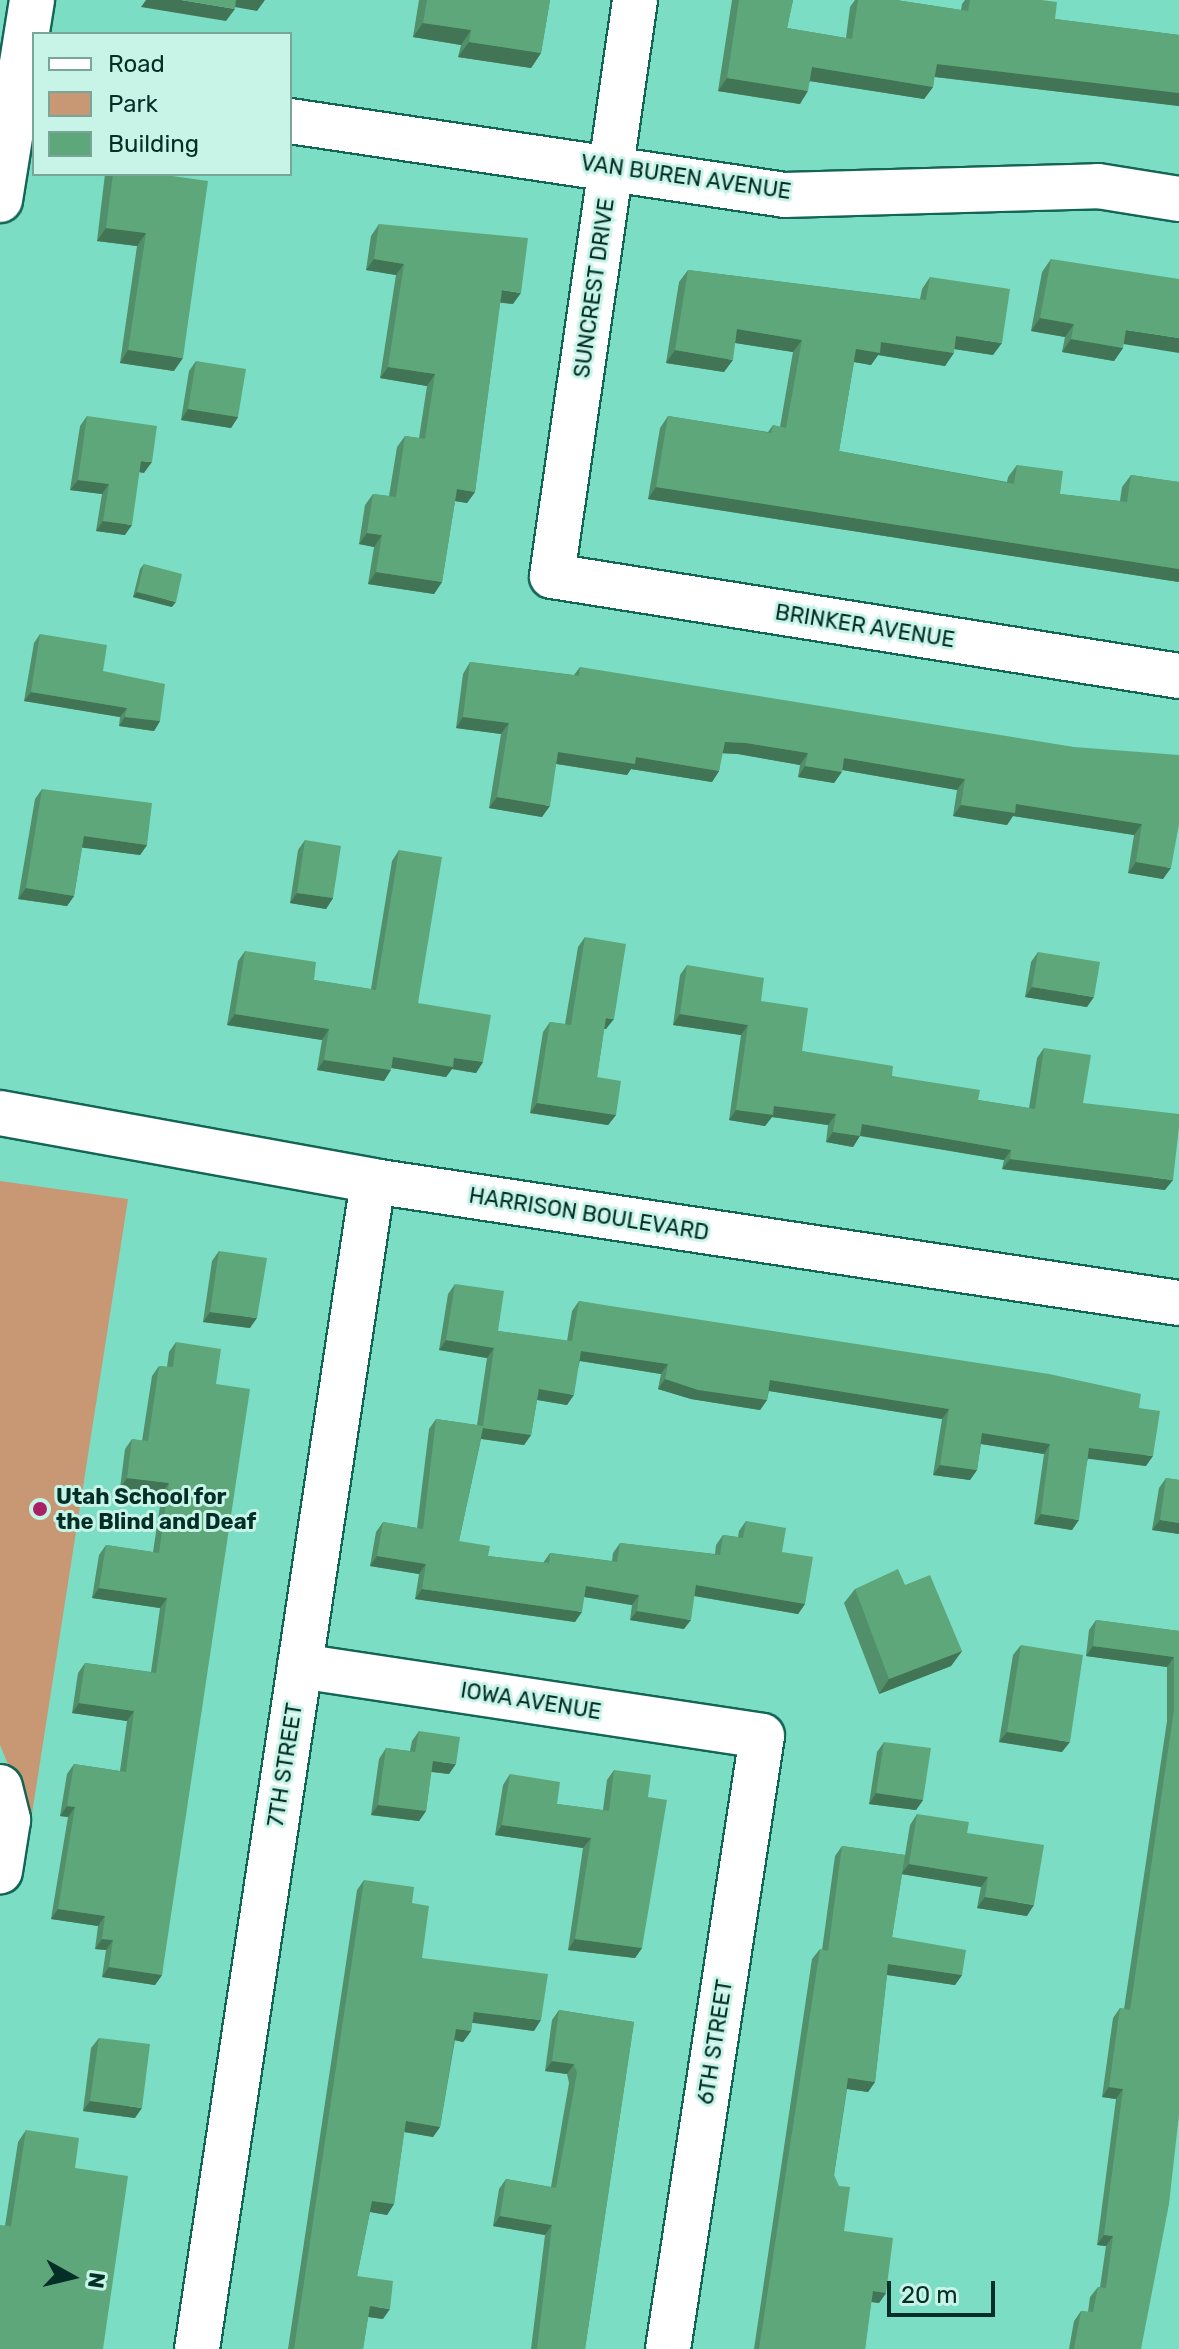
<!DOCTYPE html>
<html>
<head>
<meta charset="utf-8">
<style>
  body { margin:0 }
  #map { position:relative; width:1179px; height:2349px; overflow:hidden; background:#7cddc5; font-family:Rubik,sans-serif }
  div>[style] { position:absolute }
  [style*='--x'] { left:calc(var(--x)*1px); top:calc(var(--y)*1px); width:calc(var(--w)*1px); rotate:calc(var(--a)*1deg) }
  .green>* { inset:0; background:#c89774 }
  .roads { filter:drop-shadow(2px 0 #136555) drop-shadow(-2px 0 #136555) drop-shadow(0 2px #136555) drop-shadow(0 -2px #136555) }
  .minor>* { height:44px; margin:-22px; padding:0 22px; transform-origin:22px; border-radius:22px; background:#fff }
  .major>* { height:44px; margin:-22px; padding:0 22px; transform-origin:22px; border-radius:22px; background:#fff }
  .wall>* { inset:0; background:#51906a }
  .shaded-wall>* { inset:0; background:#427556 }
  .building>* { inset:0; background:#5ea77b }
  .dots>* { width:22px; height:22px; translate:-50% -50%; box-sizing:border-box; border:4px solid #c7f4e7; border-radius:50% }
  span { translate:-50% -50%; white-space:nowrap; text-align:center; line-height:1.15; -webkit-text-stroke:6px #c7f4e7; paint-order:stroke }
  .street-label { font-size:22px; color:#032f27 }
  .poi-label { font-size:22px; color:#032f27; font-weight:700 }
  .left { translate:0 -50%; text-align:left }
  .legend { position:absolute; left:32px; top:32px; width:260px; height:144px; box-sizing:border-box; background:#c7f4e7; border:2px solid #79a59a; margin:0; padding:10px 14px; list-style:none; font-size:24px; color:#032f27 }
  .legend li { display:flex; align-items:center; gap:16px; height:40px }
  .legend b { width:40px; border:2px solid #79a59a }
  .north { position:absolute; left:32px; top:2237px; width:80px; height:80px; -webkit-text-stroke:6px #c7f4e7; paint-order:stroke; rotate:98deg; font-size:22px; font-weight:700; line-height:32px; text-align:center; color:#032f27 }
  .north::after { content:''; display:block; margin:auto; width:28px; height:36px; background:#032f27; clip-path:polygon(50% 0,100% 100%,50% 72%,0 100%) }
  .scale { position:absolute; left:887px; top:2281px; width:108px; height:36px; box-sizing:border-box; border:4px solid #032f27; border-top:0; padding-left:10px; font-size:24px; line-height:28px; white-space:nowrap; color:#032f27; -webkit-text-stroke:6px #c7f4e7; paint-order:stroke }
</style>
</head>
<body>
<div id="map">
  <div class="green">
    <div style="clip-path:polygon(0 1181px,128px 1199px,31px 1820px,0 1745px)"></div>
  </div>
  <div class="roads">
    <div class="minor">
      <div style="--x:635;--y:0;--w:582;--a:98.2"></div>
      <div style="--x:552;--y:576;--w:635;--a:9.06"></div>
      <div style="--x:290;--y:121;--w:500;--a:8.5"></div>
      <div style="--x:784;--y:195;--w:314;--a:-1.6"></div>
      <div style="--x:1098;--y:186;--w:82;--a:9.1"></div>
      <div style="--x:0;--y:200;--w:203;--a:-80.9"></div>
      <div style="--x:300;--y:1666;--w:467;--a:8.6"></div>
      <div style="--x:762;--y:1736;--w:620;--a:98.72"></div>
      <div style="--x:0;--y:1787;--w:34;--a:76"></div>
      <div style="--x:8;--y:1820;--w:52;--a:98.9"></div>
      <div style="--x:197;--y:2349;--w:1181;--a:-81.43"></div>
    </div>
    <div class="major">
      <div style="--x:0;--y:1113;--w:379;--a:10.3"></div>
      <div style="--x:373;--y:1181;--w:815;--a:8.61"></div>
    </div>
  </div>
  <div class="wall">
    <div style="clip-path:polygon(419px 0,550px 0,541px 53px,531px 68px,458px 57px,461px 45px,413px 37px)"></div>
    <div style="clip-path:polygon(732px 0,793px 0,787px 28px,846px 38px,850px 7px,855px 0,896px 0,961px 10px,962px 4px,965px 0,1041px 0,1055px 19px,1179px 35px,1179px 106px,934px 77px,933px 87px,924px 99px,810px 81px,800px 104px,718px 91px)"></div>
    <div style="clip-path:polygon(105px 174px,158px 174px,174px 371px,120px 363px,137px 246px,97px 241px)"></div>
    <div style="clip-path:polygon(379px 224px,513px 304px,500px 302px,475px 492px,467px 503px,455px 501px,442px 582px,434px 594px,368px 584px,374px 547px,359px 544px,365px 505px,373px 494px,389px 496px,397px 447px,405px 436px,419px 438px,427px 386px,380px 378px,396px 275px,366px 270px,371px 236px)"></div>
    <div style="clip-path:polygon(1051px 259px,1123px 344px,1123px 348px,1114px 361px,1062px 352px,1065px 337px,1031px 331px,1042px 272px)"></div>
    <div style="clip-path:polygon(688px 270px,920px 299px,922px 289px,930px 277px,993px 355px,954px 349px,945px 366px,878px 355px,871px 365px,854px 362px,839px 451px,1007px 482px,1008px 477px,1017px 465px,1060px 494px,1120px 501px,1122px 487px,1131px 475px,1179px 482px,1179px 582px,648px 499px,660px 428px,668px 416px,768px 432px,773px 425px,780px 427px,793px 352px,735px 343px,724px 372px,666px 363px,679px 282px)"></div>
    <div style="clip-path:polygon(196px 361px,238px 417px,231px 428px,181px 420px,189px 371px)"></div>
    <div style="clip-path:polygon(87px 416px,144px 473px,139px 472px,125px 535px,96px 531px,102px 494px,70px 490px,80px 426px)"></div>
    <div style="clip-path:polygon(144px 564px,172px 607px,133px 597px,140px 569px)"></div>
    <div style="clip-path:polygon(40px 634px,103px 671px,160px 721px,154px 731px,119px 726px,120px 717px,24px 701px,34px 643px)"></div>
    <div style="clip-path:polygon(470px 662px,574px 675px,580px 667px,1178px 828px,1163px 879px,1128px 873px,1134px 835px,1013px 816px,1007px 825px,953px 816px,957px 790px,842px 770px,834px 783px,798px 777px,800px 765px,738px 754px,722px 753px,719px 771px,712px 782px,631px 769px,627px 775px,556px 764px,542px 817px,489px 808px,501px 734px,456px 728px,463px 674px)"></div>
    <div style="clip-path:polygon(42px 789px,147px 845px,140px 855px,82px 847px,74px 896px,67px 906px,18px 899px,35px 799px)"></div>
    <div style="clip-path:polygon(305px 840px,333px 898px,326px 909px,290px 903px,298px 850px)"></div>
    <div style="clip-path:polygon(399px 850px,418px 1003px,483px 1062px,476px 1073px,452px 1069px,446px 1077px,391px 1068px,384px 1081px,317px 1070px,322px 1040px,227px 1025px,238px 961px,245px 951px,314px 980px,371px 989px,392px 861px)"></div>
    <div style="clip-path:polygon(585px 937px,606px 1029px,604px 1029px,597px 1077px,616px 1115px,608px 1125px,530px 1113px,543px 1032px,550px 1022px,565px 1024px,578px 947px)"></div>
    <div style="clip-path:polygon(1038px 952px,1087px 1007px,1025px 997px,1031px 962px)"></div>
    <div style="clip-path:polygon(687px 965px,761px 1001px,802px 1051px,978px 1100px,1029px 1108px,1037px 1058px,1044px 1048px,1083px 1103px,1165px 1190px,1002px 1169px,1004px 1160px,860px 1135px,853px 1147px,826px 1142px,828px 1125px,772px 1117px,765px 1126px,729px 1120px,741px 1035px,673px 1025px,680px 975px)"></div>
    <div style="clip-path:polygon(219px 1251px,250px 1328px,203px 1322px,212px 1261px)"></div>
    <div style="clip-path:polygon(455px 1284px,498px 1331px,567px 1341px,572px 1311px,579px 1301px,1139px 1408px,1146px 1466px,1088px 1458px,1072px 1530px,1034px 1524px,1044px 1454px,981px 1444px,977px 1470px,970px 1480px,933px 1475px,942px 1419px,769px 1391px,767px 1400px,760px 1410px,691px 1399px,658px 1389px,661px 1374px,580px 1361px,567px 1405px,537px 1400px,531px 1435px,524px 1445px,481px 1439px,459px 1541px,488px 1556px,543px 1563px,550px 1553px,612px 1561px,613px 1553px,620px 1543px,715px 1554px,716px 1545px,723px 1535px,738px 1537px,739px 1531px,746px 1521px,782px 1552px,805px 1604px,798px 1614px,694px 1596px,684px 1629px,630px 1620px,632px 1605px,584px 1597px,575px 1622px,415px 1599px,419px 1574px,370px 1566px,376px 1532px,383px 1522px,417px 1528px,429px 1429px,436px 1419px,477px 1425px,487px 1358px,439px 1350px,448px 1294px)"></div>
    <div style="clip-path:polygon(176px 1342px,216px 1384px,162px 1975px,155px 1985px,102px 1977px,106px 1950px,95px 1949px,98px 1926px,51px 1919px,68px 1817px,60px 1816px,67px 1774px,74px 1764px,120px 1771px,127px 1721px,72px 1713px,78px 1673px,85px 1663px,151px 1672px,160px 1608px,92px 1598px,99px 1555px,106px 1545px,153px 1552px,162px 1493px,120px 1488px,125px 1449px,132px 1439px,142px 1441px,152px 1376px,159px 1366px,167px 1367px,169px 1352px)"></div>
    <div style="clip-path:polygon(1166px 1478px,1179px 1480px,1179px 1534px,1152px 1530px,1159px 1488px)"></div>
    <div style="clip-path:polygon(905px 1585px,962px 1651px,951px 1666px,879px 1694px,844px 1603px,855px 1589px)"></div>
    <div style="clip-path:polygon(1096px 1620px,1179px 1631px,1141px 2349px,1069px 2349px,1074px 2321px,1081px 2311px,1088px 2312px,1090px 2297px,1098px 2287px,1100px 2287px,1106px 2246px,1097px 2245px,1116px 2099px,1102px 2097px,1113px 2018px,1120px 2008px,1124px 2009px,1167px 1721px,1167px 1667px,1086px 1656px,1089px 1630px)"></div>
    <div style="clip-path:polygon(1021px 1645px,1062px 1752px,999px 1742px,1013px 1655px)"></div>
    <div style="clip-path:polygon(419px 1731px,449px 1774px,431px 1772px,426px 1811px,419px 1821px,371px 1815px,379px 1759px,386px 1748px,410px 1751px,412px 1741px)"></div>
    <div style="clip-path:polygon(884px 1742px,923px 1800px,916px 1810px,869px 1804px,877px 1752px)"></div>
    <div style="clip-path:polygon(614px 1770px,648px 1797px,642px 1948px,635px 1958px,568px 1950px,583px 1848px,495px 1835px,503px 1785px,510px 1774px,557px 1804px,603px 1810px,607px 1780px)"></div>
    <div style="clip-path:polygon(917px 1814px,967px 1833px,1027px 1916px,977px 1908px,981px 1887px,902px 1874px,892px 1937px,962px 1975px,955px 1985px,887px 1975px,875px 2082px,868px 2092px,847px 2089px,834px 2175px,844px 2231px,886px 2293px,879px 2303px,871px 2302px,865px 2349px,754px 2349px,812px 1959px,820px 1949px,822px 1950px,835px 1856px,842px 1846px,905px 1855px,910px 1825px)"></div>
    <div style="clip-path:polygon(364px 1880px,412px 1903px,422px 1958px,534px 2031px,472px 2022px,471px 2031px,463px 2042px,455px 2040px,440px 2127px,433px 2137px,404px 2132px,394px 2204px,387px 2215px,370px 2212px,357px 2276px,383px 2319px,368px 2317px,363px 2349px,288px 2349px,357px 1890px)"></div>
    <div style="clip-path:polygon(559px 2010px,634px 2022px,585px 2349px,531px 2349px,545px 2235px,493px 2226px,499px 2189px,506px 2179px,551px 2187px,569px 2083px,567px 2074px,545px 2071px,552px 2020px)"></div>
    <div style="clip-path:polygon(99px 2038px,135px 2118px,83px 2111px,91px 2048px)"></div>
    <div style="clip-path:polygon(26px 2130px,75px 2168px,103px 2349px,5px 2226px,18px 2142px)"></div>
  </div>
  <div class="shaded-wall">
    <div style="clip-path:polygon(146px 0,181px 0,235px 9px,226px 21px,141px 7px)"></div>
    <div style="clip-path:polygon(233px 0,265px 0,257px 11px,229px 6px)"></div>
    <div style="clip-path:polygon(423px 23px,471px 30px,461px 45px,413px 37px)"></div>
    <div style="clip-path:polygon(469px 42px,541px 53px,531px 68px,458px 57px)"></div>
    <div style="clip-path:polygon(937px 64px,1179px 93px,1179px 106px,928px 76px)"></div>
    <div style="clip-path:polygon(812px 67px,933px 87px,924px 99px,803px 80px)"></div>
    <div style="clip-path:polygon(727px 78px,808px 91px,800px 104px,718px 91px)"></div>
    <div style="clip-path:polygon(106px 228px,146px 233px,137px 246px,97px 241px)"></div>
    <div style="clip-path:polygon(374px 259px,404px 264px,396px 275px,366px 270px)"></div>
    <div style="clip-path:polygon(502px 290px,521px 293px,513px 304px,494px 302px)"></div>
    <div style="clip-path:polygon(1040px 318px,1074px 324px,1065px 337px,1031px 331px)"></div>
    <div style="clip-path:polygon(737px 329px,802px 340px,793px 352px,729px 342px)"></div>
    <div style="clip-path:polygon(1126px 330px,1179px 338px,1179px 353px,1117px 343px)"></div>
    <div style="clip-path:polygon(956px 336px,1002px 343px,993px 355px,948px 348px)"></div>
    <div style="clip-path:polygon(1071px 339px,1123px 348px,1114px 361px,1062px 352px)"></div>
    <div style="clip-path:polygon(881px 342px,954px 353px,945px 366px,878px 355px,871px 365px,848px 361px,856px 349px)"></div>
    <div style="clip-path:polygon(128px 350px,183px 358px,174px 371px,120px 363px)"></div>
    <div style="clip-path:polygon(675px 350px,733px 360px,724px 372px,666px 363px)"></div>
    <div style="clip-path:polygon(388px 367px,435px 374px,427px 386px,380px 378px)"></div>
    <div style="clip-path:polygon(188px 409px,238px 417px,231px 428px,181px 420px)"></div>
    <div style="clip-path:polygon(141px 461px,152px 462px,144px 473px,134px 471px)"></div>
    <div style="clip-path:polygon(78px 480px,109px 484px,102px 494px,70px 490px)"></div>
    <div style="clip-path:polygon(656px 487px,1179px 569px,1179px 582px,648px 499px)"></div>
    <div style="clip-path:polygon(457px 489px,475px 492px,467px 503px,449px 500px)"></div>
    <div style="clip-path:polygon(103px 521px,132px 525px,125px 535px,96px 531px)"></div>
    <div style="clip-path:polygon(367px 533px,382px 535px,374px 547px,359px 544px)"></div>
    <div style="clip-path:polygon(376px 572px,442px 582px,434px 594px,368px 584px)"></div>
    <div style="clip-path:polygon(137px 592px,176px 602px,172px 607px,133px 597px)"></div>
    <div style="clip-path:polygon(31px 692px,127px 708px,120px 717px,24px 701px)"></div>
    <div style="clip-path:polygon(125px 717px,160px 721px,154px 731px,119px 726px)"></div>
    <div style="clip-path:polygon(463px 717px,509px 723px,501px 734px,456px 728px)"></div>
    <div style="clip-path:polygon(725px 742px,746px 743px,808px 753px,800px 765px,738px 754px,717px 753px)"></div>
    <div style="clip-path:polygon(558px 752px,636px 757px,719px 771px,712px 782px,631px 769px,627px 775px,551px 763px)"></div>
    <div style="clip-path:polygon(844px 758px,965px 779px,957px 790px,837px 769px)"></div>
    <div style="clip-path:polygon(805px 766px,842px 772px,834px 783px,798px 777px)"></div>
    <div style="clip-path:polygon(497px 797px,550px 806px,542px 817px,489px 808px)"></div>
    <div style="clip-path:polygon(1016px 804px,1142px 824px,1134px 835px,1013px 816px,1007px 825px,953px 816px,961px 805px)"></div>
    <div style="clip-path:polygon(84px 836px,147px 845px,140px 855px,77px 847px)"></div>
    <div style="clip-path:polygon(1136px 862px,1171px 868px,1163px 879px,1128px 873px)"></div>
    <div style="clip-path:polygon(26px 888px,74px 896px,67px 906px,18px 899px)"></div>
    <div style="clip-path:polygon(297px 893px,333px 898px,326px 909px,290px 903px)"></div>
    <div style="clip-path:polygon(1032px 987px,1094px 997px,1087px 1007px,1025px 997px)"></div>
    <div style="clip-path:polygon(235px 1014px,329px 1029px,322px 1040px,227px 1025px)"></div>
    <div style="clip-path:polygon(680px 1014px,748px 1025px,741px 1035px,673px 1025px)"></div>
    <div style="clip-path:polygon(606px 1018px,614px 1019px,606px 1029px,599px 1028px)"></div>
    <div style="clip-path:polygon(393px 1057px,454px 1058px,483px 1062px,476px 1073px,452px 1069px,446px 1077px,386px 1067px)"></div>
    <div style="clip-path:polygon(324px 1060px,391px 1070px,384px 1081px,317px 1070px)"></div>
    <div style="clip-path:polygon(537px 1103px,616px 1115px,608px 1125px,530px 1113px)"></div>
    <div style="clip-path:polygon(774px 1106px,836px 1114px,828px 1125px,772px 1117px,765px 1126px,729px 1120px,736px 1110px)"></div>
    <div style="clip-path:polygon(862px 1124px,1011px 1150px,1004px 1160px,854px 1135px)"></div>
    <div style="clip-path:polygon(833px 1132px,860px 1136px,853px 1147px,826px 1142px)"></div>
    <div style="clip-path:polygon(1010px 1159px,1173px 1180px,1165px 1190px,1002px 1169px)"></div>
    <div style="clip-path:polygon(210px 1312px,257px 1318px,250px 1328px,203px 1322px)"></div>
    <div style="clip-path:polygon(446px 1340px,494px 1348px,487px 1358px,439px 1350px)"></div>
    <div style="clip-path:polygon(581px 1351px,668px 1364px,661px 1374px,574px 1360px)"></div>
    <div style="clip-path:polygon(665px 1379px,767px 1400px,760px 1410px,691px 1399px,658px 1389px)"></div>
    <div style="clip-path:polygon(770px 1380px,949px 1409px,942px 1419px,763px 1390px)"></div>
    <div style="clip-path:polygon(539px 1389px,574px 1395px,567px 1405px,532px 1399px)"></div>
    <div style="clip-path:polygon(483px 1428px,531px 1435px,524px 1445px,476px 1438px)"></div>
    <div style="clip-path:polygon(982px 1433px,1050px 1444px,1044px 1454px,975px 1443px)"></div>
    <div style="clip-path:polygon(1089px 1448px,1153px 1456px,1146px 1466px,1082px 1458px)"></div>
    <div style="clip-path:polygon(940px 1465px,977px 1470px,970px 1480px,933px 1475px)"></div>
    <div style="clip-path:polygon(127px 1478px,169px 1483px,162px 1493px,120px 1488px)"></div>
    <div style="clip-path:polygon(1041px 1514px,1079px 1520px,1072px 1530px,1034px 1524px)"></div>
    <div style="clip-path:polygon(1160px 1520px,1179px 1523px,1179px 1534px,1152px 1530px)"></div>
    <div style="clip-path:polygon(377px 1556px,426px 1564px,419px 1574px,370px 1566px)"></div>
    <div style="clip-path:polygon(696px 1585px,805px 1604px,798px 1614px,689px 1595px)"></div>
    <div style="clip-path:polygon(586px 1586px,639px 1595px,632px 1605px,579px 1596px)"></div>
    <div style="clip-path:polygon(99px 1588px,167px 1598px,160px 1608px,92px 1598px)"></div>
    <div style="clip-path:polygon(422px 1589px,582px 1612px,575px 1622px,415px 1599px)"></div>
    <div style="clip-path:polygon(637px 1611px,691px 1620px,684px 1629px,630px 1620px)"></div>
    <div style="clip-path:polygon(1093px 1646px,1174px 1657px,1167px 1667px,1086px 1656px)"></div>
    <div style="clip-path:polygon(962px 1651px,951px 1666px,879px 1694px,889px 1679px)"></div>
    <div style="clip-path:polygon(79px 1703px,134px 1711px,127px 1721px,72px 1713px)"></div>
    <div style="clip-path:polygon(1007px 1732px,1070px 1742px,1062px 1752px,999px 1742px)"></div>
    <div style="clip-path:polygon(433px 1761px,456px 1764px,449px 1774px,426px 1771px)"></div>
    <div style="clip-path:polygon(876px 1793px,923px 1800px,916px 1810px,869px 1804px)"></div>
    <div style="clip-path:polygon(378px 1805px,426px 1811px,419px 1821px,371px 1815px)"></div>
    <div style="clip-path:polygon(67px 1806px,75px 1807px,68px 1817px,60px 1816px)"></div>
    <div style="clip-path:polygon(502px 1825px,591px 1838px,583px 1848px,495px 1835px)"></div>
    <div style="clip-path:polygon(909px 1864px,988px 1877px,981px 1887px,901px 1874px)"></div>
    <div style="clip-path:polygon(985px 1897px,1034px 1905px,1027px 1916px,977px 1908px)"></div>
    <div style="clip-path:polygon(58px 1909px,105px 1916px,98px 1926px,51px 1919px)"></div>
    <div style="clip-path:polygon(102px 1939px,113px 1940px,106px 1950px,95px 1949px)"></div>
    <div style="clip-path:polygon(575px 1939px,642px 1948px,635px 1958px,568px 1950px)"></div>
    <div style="clip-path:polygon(888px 1964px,962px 1975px,955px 1985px,881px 1974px)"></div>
    <div style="clip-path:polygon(109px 1967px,162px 1975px,155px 1985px,102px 1977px)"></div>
    <div style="clip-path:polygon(474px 2012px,541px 2020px,534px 2031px,466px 2022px)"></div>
    <div style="clip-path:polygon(456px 2029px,471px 2031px,463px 2042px,449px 2039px)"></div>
    <div style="clip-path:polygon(552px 2061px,574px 2064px,567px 2074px,545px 2071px)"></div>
    <div style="clip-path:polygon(848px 2078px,875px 2082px,868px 2092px,841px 2088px)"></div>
    <div style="clip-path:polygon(1109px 2087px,1123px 2089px,1116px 2099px,1102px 2097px)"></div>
    <div style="clip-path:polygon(90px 2101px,142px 2108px,135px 2118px,83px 2111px)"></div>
    <div style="clip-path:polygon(406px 2121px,440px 2127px,433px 2137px,399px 2131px)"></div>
    <div style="clip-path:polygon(372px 2201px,394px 2204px,387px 2215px,365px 2211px)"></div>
    <div style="clip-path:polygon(500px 2216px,552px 2225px,545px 2235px,493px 2226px)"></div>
    <div style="clip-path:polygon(1104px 2235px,1113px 2236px,1106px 2246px,1097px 2245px)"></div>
    <div style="clip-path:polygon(873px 2291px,886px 2293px,879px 2303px,866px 2301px)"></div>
    <div style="clip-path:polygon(370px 2306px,390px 2309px,383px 2319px,362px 2316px)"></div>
  </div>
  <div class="building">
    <div style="clip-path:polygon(181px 0,236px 0,235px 9px)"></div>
    <div style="clip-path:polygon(427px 0,550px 0,541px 53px,469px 42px,471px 30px,423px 23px)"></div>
    <div style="clip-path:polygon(739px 0,793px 0,787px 28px,852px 39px,858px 0,896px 0,968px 11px,970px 0,1041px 0,1057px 2px,1055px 19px,1179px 35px,1179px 93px,937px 64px,933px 87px,812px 67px,808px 91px,727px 78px)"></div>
    <div style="clip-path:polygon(113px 174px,158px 174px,208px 181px,183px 358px,128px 350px,146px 233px,106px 228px)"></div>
    <div style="clip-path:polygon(379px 224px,528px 238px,521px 293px,502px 290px,475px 492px,457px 489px,442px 582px,376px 572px,382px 535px,367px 533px,373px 494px,396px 497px,405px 436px,425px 439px,435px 374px,388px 367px,404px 264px,374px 259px)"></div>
    <div style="clip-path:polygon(1051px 259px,1179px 279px,1179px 338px,1126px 330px,1123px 348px,1071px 339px,1074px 324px,1040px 318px)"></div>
    <div style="clip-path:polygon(688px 270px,926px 300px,930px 277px,1010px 289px,1002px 343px,956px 336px,954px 353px,881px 342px,880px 353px,856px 349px,839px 451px,1014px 484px,1017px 465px,1063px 471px,1060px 494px,1127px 502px,1131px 475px,1179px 482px,1179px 569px,656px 487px,668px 416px,771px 433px,773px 425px,786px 428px,802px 340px,737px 329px,733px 360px,675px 350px)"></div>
    <div style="clip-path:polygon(196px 361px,246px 369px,238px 417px,188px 409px)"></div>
    <div style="clip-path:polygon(87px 416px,157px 426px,152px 462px,141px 461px,132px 525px,103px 521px,109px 484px,78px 480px)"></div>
    <div style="clip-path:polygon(144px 564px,182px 574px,176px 602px,137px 592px)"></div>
    <div style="clip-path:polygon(40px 634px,107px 645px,103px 671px,165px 684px,160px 721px,125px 717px,127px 708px,31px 692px)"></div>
    <div style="clip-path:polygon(470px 662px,579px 676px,580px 667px,1074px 747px,1179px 755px,1179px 824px,1171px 868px,1136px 862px,1142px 824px,1016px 804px,1015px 813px,961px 805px,965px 779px,844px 758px,842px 772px,805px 766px,808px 753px,746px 743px,725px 742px,719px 771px,636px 757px,635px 764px,558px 752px,550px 806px,497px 797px,509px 723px,463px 717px)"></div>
    <div style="clip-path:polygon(42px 789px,152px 803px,147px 845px,84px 836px,74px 896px,26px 888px)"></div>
    <div style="clip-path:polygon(305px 840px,341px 846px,333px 898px,297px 893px)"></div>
    <div style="clip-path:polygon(399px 850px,442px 857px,418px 1003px,491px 1015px,483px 1062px,454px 1058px,453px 1067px,393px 1057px,391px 1070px,324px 1060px,329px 1029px,235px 1014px,245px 951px,316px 962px,314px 980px,376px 990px)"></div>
    <div style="clip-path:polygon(585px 937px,626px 944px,614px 1019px,606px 1018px,597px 1077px,621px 1081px,616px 1115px,537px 1103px,550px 1022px,571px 1025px)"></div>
    <div style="clip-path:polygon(1038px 952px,1100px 962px,1094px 997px,1032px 987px)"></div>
    <div style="clip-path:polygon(687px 965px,764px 978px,761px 1001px,808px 1008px,802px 1051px,893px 1066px,892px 1076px,980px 1090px,978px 1100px,1035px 1109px,1044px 1048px,1091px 1055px,1083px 1103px,1179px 1114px,1179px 1127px,1173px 1180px,1010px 1159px,1011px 1150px,862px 1124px,860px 1136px,833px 1132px,836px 1114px,774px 1106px,773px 1115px,736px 1110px,748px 1025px,680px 1014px)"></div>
    <div style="clip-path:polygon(219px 1251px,267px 1258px,257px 1318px,210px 1312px)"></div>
    <div style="clip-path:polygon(455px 1284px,504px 1291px,498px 1331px,572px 1341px,579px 1301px,1049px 1374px,1141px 1394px,1139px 1408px,1160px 1411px,1153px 1456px,1089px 1448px,1079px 1520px,1041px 1514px,1050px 1444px,982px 1433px,977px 1470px,940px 1465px,949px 1409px,770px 1380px,767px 1400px,698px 1390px,665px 1379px,668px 1364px,581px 1351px,574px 1395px,539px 1389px,531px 1435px,483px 1428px,459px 1541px,490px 1546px,488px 1556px,549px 1563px,550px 1553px,617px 1562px,620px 1543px,720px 1555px,723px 1535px,743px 1538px,746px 1521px,786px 1528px,782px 1552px,813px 1557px,805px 1604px,696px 1585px,691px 1620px,637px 1611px,639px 1595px,586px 1586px,582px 1612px,422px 1589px,426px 1564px,377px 1556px,383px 1522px,423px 1529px,436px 1419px,483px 1426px,494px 1348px,446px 1340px)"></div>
    <div style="clip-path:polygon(176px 1342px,221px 1349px,216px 1384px,250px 1389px,162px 1975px,109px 1967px,113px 1940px,102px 1939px,105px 1916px,58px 1909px,75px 1807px,67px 1806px,74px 1764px,126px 1772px,134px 1711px,79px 1703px,85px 1663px,156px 1673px,167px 1598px,99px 1588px,106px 1545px,159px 1553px,169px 1483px,127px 1478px,132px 1439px,148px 1441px,159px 1366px,173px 1367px)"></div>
    <div style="clip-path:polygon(1166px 1478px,1179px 1480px,1179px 1523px,1160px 1520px)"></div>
    <div style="clip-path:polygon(898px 1569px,905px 1585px,930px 1575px,962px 1651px,889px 1679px,855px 1589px)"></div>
    <div style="clip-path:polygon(1096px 1620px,1179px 1631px,1179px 2115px,1169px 2204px,1141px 2349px,1074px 2349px,1081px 2311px,1093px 2312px,1098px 2287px,1106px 2288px,1113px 2236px,1104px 2235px,1123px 2089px,1109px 2087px,1120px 2008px,1130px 2010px,1174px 1710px,1174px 1657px,1093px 1646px)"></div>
    <div style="clip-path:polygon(1021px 1645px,1083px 1655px,1070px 1742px,1007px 1732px)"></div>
    <div style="clip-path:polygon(419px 1731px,460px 1737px,456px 1764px,433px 1761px,426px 1811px,378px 1805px,386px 1748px,415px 1752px)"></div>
    <div style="clip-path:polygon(884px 1742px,931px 1748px,923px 1800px,876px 1793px)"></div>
    <div style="clip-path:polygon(614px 1770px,651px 1775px,648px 1797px,667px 1800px,642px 1948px,575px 1939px,591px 1838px,502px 1825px,510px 1774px,560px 1782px,557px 1804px,609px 1811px)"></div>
    <div style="clip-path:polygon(917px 1814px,969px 1822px,967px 1833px,1044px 1845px,1034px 1905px,985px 1897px,988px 1877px,909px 1864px)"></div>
    <div style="clip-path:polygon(842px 1846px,905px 1855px,892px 1937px,966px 1950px,962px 1975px,888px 1964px,875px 2082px,848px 2078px,834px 2175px,839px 2186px,850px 2187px,844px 2231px,893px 2238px,886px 2293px,873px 2291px,865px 2349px,759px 2349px,820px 1949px,828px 1951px)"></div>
    <div style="clip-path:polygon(364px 1880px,414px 1887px,412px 1903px,429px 1906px,422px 1958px,548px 1974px,541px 2020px,474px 2012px,471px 2031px,456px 2029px,440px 2127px,406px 2121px,394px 2204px,372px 2201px,357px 2276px,393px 2281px,390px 2309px,370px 2306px,363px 2349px,294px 2349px)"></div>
    <div style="clip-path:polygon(559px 2010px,634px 2022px,585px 2349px,537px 2349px,552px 2225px,500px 2216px,506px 2179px,556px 2188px,577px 2073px,574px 2064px,552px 2061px)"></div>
    <div style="clip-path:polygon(99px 2038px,150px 2044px,142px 2108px,90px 2101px)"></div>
    <div style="clip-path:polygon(26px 2130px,79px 2138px,75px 2168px,128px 2176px,103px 2349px,0 2349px,0 2225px,11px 2226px)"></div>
  </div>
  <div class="dots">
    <div style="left:40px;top:1509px;background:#a92065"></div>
  </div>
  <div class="street-label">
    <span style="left:686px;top:177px;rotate:8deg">VAN BUREN AVENUE</span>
    <span style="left:594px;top:288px;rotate:-82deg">SUNCREST DRIVE</span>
    <span style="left:865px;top:626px;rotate:9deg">BRINKER AVENUE</span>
    <span style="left:589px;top:1214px;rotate:9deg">HARRISON BOULEVARD</span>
    <span style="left:531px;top:1701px;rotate:9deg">IOWA AVENUE</span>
    <span style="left:285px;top:1765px;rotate:-81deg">7TH STREET</span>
    <span style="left:715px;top:2042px;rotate:-81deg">6TH STREET</span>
  </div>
  <div class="poi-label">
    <span class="left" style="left:56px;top:1509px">Utah School for<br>the Blind and Deaf</span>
  </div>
  <ul class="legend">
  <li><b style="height:10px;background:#fff"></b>Road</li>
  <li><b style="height:22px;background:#c89774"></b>Park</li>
  <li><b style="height:22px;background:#5ea77b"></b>Building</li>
  </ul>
  <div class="north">N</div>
  <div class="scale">20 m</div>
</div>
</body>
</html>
